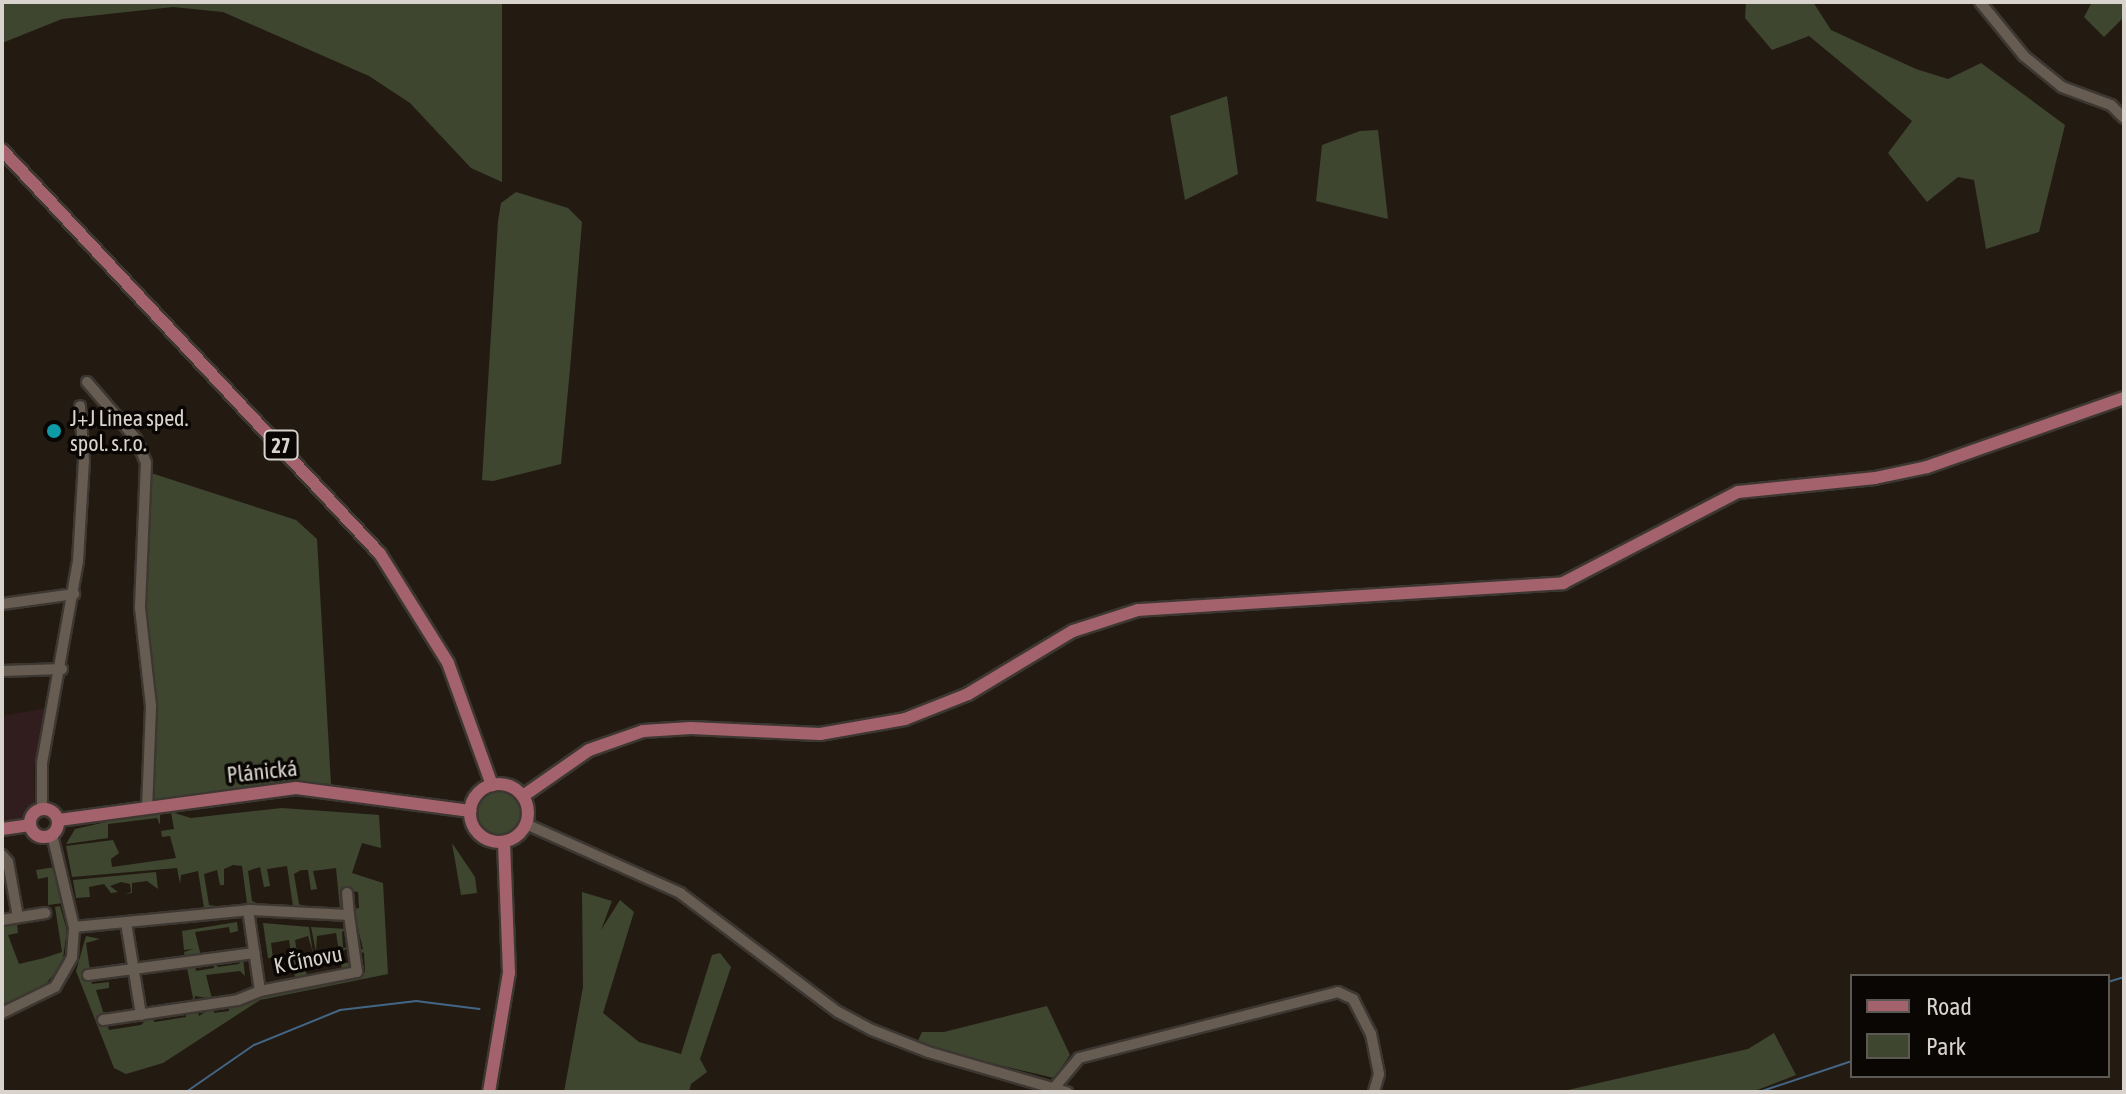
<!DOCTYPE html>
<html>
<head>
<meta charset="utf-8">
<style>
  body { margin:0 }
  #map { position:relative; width:2126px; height:1094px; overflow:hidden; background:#231b12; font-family:"Asap Condensed",sans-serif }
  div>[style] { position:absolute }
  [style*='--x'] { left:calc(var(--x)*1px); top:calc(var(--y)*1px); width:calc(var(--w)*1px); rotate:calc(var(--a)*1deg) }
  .industrial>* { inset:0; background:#311d1e }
  .green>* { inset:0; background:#3e462f }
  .round { border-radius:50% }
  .stream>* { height:2px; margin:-1px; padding:0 1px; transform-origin:1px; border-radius:1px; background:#446686 }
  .roads { filter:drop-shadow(2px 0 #3d3732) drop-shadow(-2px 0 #3d3732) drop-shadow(0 2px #3d3732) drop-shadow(0 -2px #3d3732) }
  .minor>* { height:10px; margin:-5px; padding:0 5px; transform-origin:5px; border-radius:5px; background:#665c52 }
  .major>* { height:12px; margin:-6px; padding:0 6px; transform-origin:6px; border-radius:6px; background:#a4636c }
  .major>.ring { margin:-6px; padding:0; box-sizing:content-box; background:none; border:12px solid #a4636c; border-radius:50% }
  .dots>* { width:22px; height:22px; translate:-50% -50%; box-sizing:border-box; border:4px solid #090604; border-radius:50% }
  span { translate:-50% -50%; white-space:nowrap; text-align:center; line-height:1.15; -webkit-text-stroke:7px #090604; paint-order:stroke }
  .shield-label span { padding:2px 6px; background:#090604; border:2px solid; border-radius:6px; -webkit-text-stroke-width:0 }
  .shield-label { font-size:20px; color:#d8d3cd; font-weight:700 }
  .poi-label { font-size:22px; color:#d8d3cd }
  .left { translate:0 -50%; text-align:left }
  .street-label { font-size:22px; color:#d8d3cd }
  .frame { position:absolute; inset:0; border:4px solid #d8d3cd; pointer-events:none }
  .legend { position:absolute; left:1850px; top:974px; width:260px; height:104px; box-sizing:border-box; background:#090604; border:2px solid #5c5854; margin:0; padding:10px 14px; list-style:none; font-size:24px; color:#d8d3cd }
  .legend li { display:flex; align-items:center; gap:16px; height:40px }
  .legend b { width:40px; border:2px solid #5c5854 }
</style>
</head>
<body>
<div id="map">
  <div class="industrial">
    <div style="clip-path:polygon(47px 708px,34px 769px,35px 806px,29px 817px,2px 822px,2px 716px)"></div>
  </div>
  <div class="green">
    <div style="clip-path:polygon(2px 2px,502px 2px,502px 182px,471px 168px,410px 103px,369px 76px,223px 12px,173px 7px,62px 19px,2px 43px)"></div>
    <div style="clip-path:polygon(1813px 2px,1831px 30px,1916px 69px,1948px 79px,1981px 63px,2065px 125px,2039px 232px,1986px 249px,1974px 180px,1958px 177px,1927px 202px,1888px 153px,1912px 121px,1809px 36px,1772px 50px,1745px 18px,1746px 2px)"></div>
    <div style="clip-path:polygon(2092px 2px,2124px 2px,2124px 17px,2104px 37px,2084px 17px)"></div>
    <div style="clip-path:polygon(1227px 96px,1238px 174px,1185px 200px,1170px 116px)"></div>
    <div style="clip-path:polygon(1378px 130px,1388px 219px,1316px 201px,1322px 145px,1360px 131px)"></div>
    <div style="clip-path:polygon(516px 192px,568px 208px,582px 222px,570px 369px,561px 464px,493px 481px,482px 480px,498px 221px,501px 203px)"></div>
    <div style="clip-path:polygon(151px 473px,296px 520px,317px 539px,331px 784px,286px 782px,152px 804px,155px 691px,146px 633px,145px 573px)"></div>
    <div class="round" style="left:477px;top:791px;width:44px;height:44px"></div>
    <div style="clip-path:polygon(282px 808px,379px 815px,381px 848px,362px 843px,352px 873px,383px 883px,388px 974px,260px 1000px,163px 1063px,126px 1074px,114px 1068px,76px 971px,86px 936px,100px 939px,86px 943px,92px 984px,109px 982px,109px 988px,96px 990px,109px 1030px,141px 1025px,149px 1017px,155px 1022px,186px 1017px,186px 1012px,197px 1009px,199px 1016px,213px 1007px,214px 1013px,229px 1011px,229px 1005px,250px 998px,365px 972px,364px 953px,357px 950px,363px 949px,353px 909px,359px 908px,358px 892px,351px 891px,340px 909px,336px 868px,313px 871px,317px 889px,311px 890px,308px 870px,301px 870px,294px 874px,299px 904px,306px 907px,293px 906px,287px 866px,267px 869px,270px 886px,264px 887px,260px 867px,248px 871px,252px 901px,259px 904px,247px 903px,242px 866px,233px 865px,224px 869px,224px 885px,220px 885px,217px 870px,204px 874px,209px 905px,216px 906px,204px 908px,198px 871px,181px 875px,180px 884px,177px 868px,72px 877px,66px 846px,113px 840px,119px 853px,111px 859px,112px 867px,176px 858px,170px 836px,162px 837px,161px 831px,174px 829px,171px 812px,191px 818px)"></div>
    <div style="clip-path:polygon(160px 810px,160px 825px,157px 818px,108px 824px,108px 838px,66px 844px,75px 829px,115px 820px,115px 815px)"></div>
    <div style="clip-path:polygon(452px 843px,475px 877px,477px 893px,461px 895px)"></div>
    <div style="clip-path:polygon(55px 867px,63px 903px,48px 905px,48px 877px,38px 879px,36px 870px)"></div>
    <div style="clip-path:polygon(156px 872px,158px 889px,147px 881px,132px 883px,132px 893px,125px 894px,131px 892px,130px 884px,121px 882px,110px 886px,118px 892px,111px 893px,104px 884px,89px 887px,90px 897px,76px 898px,73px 880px)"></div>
    <div style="clip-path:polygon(582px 892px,612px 901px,601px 930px,620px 900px,634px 912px,603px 1013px,639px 1042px,681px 1054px,712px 955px,720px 953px,731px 967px,700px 1059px,707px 1072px,691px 1084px,689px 1092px,564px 1092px,583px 987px)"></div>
    <div style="clip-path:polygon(60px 906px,67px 931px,62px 965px,42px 988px,2px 1006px,2px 927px,17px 924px,18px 933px,8px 935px,19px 964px,44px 958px,62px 952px,55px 907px)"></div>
    <div style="clip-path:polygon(237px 922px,238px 931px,230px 933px,229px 927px,195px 932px,201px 956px,185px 958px,184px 952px,193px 949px,184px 950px,182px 931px)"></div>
    <div style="clip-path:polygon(263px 923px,309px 927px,313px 953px,308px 936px,295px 940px,300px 971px,306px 971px,307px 976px,295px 977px,289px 940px,271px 943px,273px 958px,268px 958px)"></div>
    <div style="clip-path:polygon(311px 927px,347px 929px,342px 932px,343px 948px,349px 947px,343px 951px,345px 963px,351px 963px,348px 969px,342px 970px,336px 933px,317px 936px,316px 952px)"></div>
    <div style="clip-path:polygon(243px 958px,245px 976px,240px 971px,206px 975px,212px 999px,195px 996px,194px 1003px,186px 963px,195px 964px,196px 971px,214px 968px,214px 963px,218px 967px,239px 964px)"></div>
    <div style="clip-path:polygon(1047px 1006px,1070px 1055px,1054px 1078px,916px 1045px,922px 1032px,944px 1032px)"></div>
    <div style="clip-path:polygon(1774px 1033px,1796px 1075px,1752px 1092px,1559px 1092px,1748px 1049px)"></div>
  </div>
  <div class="stream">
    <div style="--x:2108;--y:982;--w:17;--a:-17"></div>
    <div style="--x:186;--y:1092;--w:83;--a:-34.7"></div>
    <div style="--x:254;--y:1045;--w:93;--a:-22.1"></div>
    <div style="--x:340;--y:1010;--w:77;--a:-6.8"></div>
    <div style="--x:416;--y:1001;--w:64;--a:7.1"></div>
    <div style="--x:1759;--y:1092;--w:98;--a:-18.4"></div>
  </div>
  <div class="roads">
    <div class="minor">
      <div style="--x:1980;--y:2;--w:70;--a:50.8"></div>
      <div style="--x:2024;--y:56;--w:49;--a:39.2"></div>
      <div style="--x:2062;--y:87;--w:52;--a:20.2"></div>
      <div style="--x:2111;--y:105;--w:18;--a:45"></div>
      <div style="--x:87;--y:382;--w:75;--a:49.3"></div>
      <div style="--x:136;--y:439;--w:26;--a:67"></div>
      <div style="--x:146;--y:463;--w:145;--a:92.4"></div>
      <div style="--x:140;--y:608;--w:99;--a:83.6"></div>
      <div style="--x:151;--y:706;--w:102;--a:92.2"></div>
      <div style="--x:2;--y:604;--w:73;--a:-7.9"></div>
      <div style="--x:2;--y:671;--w:60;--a:-1.9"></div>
      <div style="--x:42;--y:809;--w:46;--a:-90"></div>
      <div style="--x:42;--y:763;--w:205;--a:-79.9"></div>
      <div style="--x:78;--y:561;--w:100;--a:-86.6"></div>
      <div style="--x:84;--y:461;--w:55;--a:-94.2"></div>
      <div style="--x:526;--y:824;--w:169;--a:24.1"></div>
      <div style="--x:680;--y:893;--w:198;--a:37"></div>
      <div style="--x:838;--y:1012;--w:38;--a:28"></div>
      <div style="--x:872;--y:1030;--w:60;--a:21.4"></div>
      <div style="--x:928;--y:1052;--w:145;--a:16.1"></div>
      <div style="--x:2;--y:855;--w:9;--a:49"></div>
      <div style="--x:8;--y:862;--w:56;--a:79.7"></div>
      <div style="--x:2;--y:920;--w:44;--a:-9.2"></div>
      <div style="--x:126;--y:923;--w:93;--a:80.7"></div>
      <div style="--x:74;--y:927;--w:178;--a:-5.5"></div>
      <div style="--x:251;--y:910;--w:98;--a:2.9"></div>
      <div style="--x:349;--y:915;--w:22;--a:-95"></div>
      <div style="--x:88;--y:975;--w:168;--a:-7.5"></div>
      <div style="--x:260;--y:991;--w:99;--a:-11.1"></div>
      <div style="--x:357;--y:972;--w:58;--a:-98"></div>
      <div style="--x:2;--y:1013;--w:59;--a:-26.1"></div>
      <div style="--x:55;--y:987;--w:34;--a:-60"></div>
      <div style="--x:72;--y:957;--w:30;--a:-86"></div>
      <div style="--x:74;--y:927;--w:95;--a:-103.4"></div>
      <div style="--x:103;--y:1020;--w:136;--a:-8.4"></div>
      <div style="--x:238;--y:1000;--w:24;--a:-22"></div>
      <div style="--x:260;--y:991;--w:82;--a:-98.4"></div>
      <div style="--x:1054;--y:1088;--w:39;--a:-50"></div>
      <div style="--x:1079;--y:1058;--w:267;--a:-14.3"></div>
      <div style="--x:1338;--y:992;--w:17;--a:25"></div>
      <div style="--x:1353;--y:999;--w:39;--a:63"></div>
      <div style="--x:1371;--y:1034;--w:41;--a:78.7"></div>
      <div style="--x:1379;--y:1074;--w:19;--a:106"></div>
    </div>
    <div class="major">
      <div style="--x:2;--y:150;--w:553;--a:46.9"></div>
      <div style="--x:380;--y:554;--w:128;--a:58"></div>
      <div style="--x:448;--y:663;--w:130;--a:70.2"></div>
      <div class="ring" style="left:470px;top:784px;width:46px;height:46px"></div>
      <div style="--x:523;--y:796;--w:80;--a:-34.9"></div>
      <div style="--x:589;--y:750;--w:57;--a:-19.4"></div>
      <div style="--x:643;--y:731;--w:48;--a:-3.6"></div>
      <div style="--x:691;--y:728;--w:129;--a:2.7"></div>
      <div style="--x:820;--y:734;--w:86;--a:-10"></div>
      <div style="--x:905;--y:719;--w:68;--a:-21.6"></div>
      <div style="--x:968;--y:694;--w:122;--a:-31"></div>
      <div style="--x:1073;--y:631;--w:68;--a:-17.9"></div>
      <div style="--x:1138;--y:610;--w:426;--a:-3.6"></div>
      <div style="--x:1563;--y:583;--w:197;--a:-27.5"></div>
      <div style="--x:1738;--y:492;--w:138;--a:-5.8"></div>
      <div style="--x:1875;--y:478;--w:53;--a:-11.9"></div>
      <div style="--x:1927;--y:467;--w:209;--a:-19.3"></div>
      <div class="ring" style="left:30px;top:809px;width:16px;height:16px"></div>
      <div style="--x:59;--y:820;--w:239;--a:-7.7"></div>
      <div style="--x:296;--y:788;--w:176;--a:7.5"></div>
      <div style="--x:2;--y:829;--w:28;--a:-8"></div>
      <div style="--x:489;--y:1092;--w:121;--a:-80.5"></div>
      <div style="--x:509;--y:973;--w:131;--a:-92.2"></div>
    </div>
  </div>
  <div class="dots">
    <div style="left:54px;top:431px;background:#0f9aa8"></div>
  </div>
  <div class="shield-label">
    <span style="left:281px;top:445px">27</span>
  </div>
  <div class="poi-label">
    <span class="left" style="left:70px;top:431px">J+J Linea sped.<br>spol. s.r.o.</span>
  </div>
  <div class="street-label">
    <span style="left:262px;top:772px;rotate:-6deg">Plánická</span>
    <span style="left:308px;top:960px;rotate:-11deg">K Čínovu</span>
  </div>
  <div class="frame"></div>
  <ul class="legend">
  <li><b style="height:10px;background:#a4636c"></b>Road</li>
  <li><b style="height:22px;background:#3e462f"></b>Park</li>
  </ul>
</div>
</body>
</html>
